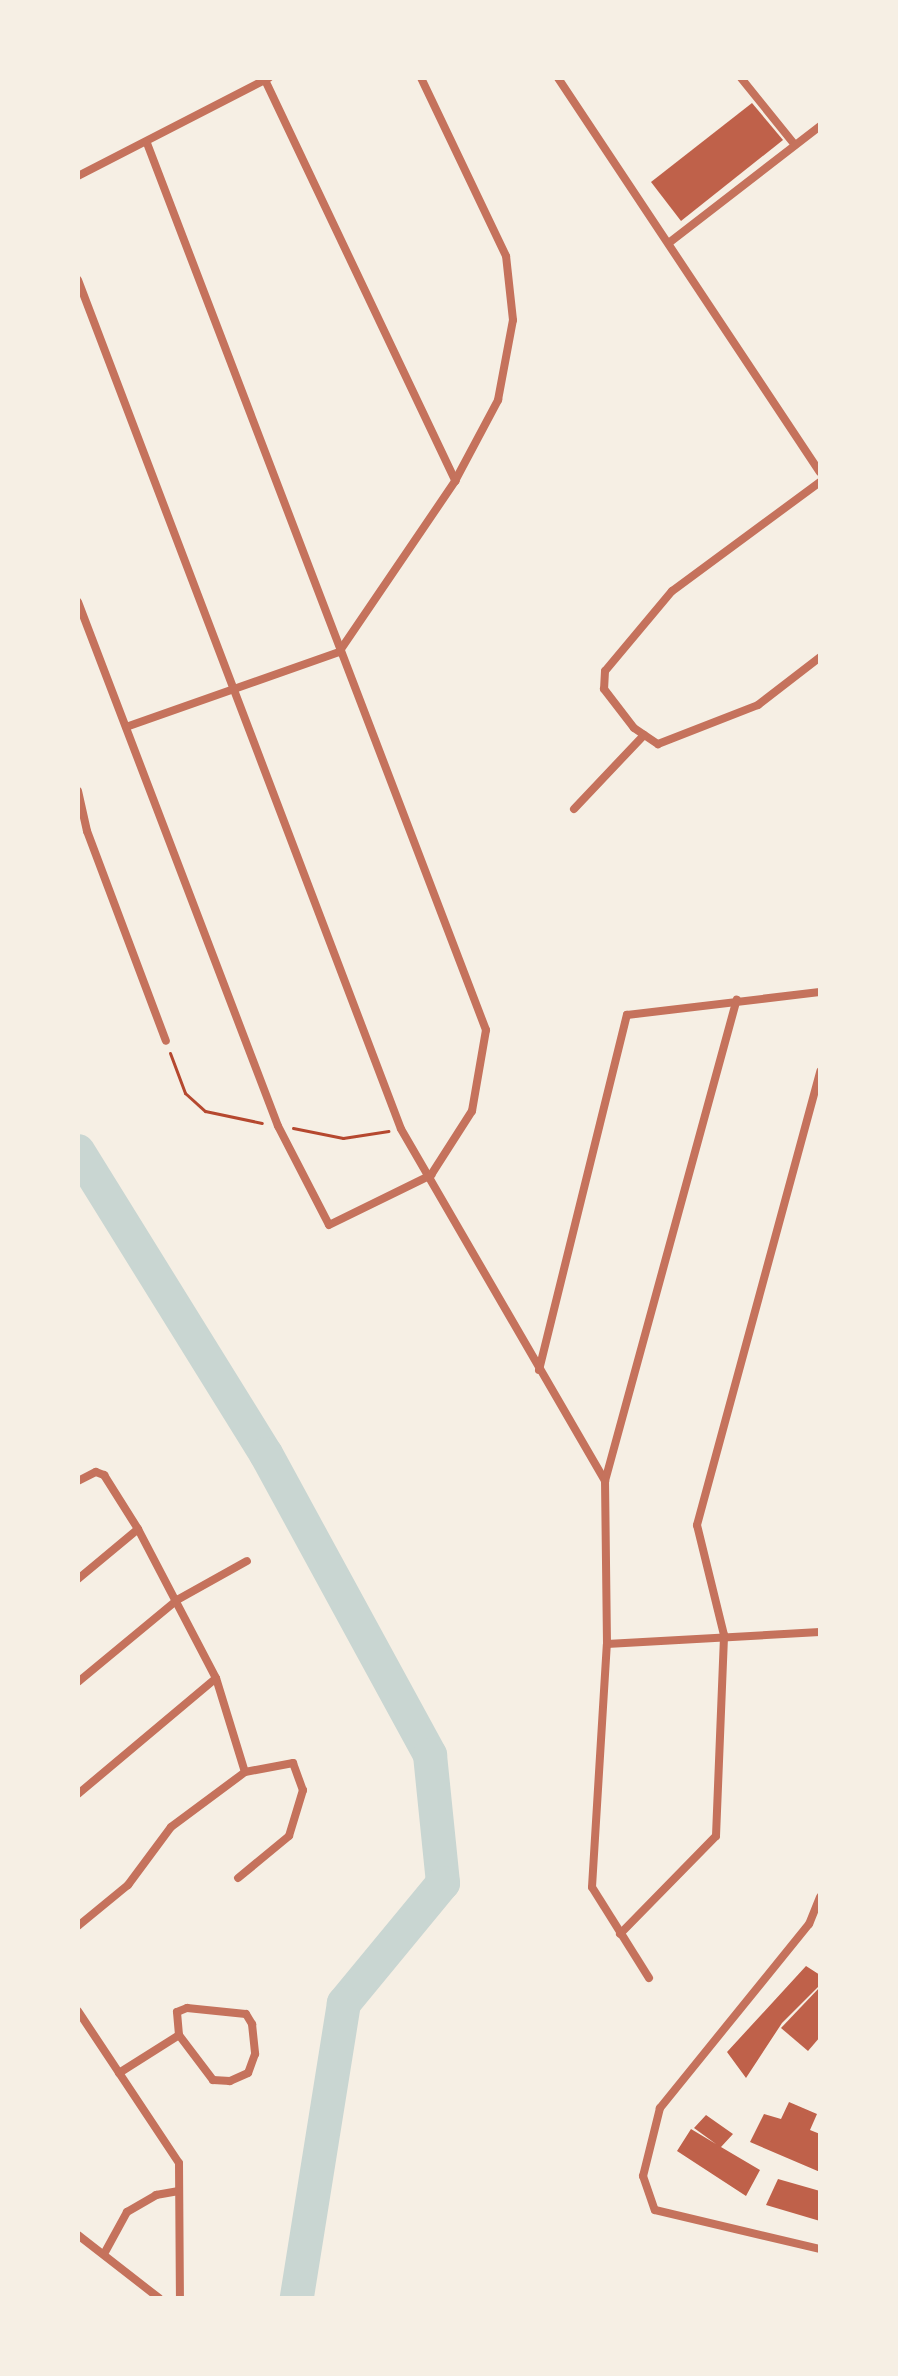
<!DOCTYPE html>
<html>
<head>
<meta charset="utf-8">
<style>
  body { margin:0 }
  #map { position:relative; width:898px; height:2376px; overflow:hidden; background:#f6efe4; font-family:Manrope,sans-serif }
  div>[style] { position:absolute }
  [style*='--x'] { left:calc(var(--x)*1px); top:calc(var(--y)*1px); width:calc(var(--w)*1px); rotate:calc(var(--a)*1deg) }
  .river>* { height:34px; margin:-17px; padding:0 17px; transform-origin:17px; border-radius:17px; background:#c9d6d2 }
  .building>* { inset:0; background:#bf614a }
  .path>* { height:3px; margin:-1.5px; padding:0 1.5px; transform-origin:1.5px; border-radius:1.5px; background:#b5482f }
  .minor>* { height:8px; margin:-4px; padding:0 4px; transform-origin:4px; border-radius:4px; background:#c5725c }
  span { translate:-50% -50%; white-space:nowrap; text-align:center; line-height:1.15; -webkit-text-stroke:8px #f6efe4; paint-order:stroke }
  .frame { position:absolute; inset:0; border:80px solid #f6efe4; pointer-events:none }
</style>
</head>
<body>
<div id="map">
  <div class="river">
    <div style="--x:78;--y:1151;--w:357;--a:58.2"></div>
    <div style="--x:266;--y:1454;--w:343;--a:61.4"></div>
    <div style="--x:430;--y:1755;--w:129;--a:84.2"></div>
    <div style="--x:443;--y:1883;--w:156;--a:129.5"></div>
    <div style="--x:344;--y:2003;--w:299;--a:99.1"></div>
  </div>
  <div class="building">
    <div style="clip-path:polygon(752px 103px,783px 140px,681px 221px,651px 182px)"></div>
    <div style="clip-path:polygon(806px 1966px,820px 1975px,819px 1986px,782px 2023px,746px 2078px,727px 2052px)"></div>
    <div style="clip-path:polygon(820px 1987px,820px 2037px,808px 2051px,781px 2028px)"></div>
    <div style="clip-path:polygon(789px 2102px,817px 2114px,810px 2130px,820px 2134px,820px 2172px,750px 2142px,764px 2114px,781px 2119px)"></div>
    <div style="clip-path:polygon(706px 2115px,733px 2134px,721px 2147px,760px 2170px,746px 2196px,677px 2151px,691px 2129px,716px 2144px,694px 2128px)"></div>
    <div style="clip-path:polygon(778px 2179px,820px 2191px,820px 2221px,766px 2205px)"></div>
  </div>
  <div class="path">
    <div style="--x:170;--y:1053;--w:43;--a:69.4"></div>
    <div style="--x:185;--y:1093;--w:27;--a:42"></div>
    <div style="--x:205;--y:1111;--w:58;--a:11.9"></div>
    <div style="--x:293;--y:1128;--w:51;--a:11.3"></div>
    <div style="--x:343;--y:1138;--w:46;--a:-8.8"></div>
  </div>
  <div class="minor">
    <div style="--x:558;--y:78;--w:473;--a:56.4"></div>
    <div style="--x:741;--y:78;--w:86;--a:51.1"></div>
    <div style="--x:265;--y:80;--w:444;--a:64.6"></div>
    <div style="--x:78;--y:176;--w:215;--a:-27.2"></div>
    <div style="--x:670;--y:242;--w:190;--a:-37.7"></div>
    <div style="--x:78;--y:280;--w:908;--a:69.17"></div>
    <div style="--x:401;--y:1129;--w:407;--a:59.9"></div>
    <div style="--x:820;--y:482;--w:184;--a:143.6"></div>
    <div style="--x:672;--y:591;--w:104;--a:129.9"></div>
    <div style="--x:605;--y:671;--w:18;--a:93"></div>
    <div style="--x:604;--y:689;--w:49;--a:52.4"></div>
    <div style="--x:634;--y:728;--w:29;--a:34"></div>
    <div style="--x:658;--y:744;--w:107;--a:-21.3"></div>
    <div style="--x:758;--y:705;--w:78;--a:-37.7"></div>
    <div style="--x:78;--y:602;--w:561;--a:69.11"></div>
    <div style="--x:278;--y:1126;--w:111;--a:62.7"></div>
    <div style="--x:329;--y:1225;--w:114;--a:-26.1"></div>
    <div style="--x:431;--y:1175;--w:76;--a:-57.4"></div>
    <div style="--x:472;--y:1111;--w:82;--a:-80.2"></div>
    <div style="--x:486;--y:1030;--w:950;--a:-110.92"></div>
    <div style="--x:126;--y:727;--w:226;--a:-19.4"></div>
    <div style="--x:339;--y:652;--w:207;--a:-55.8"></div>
    <div style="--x:455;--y:481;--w:92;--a:-62"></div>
    <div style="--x:498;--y:400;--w:81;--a:-79.4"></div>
    <div style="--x:513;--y:320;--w:64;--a:-96.2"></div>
    <div style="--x:506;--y:256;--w:197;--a:-115.5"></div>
    <div style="--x:78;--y:791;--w:41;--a:77.3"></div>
    <div style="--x:87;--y:831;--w:224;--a:69.4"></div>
    <div style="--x:574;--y:809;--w:102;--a:-46.6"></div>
    <div style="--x:539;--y:1370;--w:366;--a:-76.1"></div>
    <div style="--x:627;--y:1015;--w:194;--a:-6.8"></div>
    <div style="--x:78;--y:1481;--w:20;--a:-27"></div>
    <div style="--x:96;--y:1472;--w:9;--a:21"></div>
    <div style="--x:104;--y:1475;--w:64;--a:57.8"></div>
    <div style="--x:138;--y:1529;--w:168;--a:62.4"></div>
    <div style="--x:216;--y:1678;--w:98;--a:72.9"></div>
    <div style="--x:78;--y:1579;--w:78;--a:-39.8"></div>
    <div style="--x:607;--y:1644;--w:213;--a:-3.2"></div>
    <div style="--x:78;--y:1682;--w:129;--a:-39.6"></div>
    <div style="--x:177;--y:1600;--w:80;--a:-29.1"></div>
    <div style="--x:78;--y:1794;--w:180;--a:-40"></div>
    <div style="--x:820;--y:1897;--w:29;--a:112"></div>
    <div style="--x:809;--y:1924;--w:237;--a:129"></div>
    <div style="--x:660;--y:2108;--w:70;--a:104"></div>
    <div style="--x:643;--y:2176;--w:36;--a:71"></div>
    <div style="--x:655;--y:2210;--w:170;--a:13.3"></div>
    <div style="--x:78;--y:1926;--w:65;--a:-39.4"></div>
    <div style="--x:128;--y:1885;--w:72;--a:-53.4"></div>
    <div style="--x:171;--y:1827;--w:92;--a:-36.6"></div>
    <div style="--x:245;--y:1772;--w:49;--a:-10.6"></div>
    <div style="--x:293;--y:1763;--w:29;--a:70"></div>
    <div style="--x:303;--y:1790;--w:48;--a:106.9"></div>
    <div style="--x:289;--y:1836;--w:66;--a:140.5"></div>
    <div style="--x:620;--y:1934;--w:137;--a:-45.6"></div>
    <div style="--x:716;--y:1836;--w:201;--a:-87.7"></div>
    <div style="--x:724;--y:1635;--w:113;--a:-103.8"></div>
    <div style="--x:697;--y:1525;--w:470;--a:-74.8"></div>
    <div style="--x:649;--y:1978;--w:107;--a:-122.1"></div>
    <div style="--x:592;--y:1887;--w:243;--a:-86.5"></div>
    <div style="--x:607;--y:1644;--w:163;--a:-90.7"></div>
    <div style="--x:605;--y:1481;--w:499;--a:-74.7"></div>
    <div style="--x:187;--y:2008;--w:59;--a:5.8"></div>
    <div style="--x:246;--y:2014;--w:12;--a:59"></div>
    <div style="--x:252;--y:2024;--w:30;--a:84"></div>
    <div style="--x:255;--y:2054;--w:20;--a:110"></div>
    <div style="--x:248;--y:2073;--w:20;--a:156"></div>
    <div style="--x:230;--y:2081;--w:17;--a:-177"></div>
    <div style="--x:213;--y:2080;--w:56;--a:-127.1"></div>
    <div style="--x:179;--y:2035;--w:23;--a:-95"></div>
    <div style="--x:177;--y:2012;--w:11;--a:-22"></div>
    <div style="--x:78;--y:2011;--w:182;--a:56.4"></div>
    <div style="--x:179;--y:2163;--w:135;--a:89.6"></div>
    <div style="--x:119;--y:2073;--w:71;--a:-32.3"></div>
    <div style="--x:78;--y:2235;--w:103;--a:37.9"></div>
    <div style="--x:104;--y:2254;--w:48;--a:-61.3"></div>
    <div style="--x:127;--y:2212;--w:34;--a:-30"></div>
    <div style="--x:156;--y:2195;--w:23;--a:-10"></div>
  </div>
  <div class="frame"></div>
</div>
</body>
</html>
